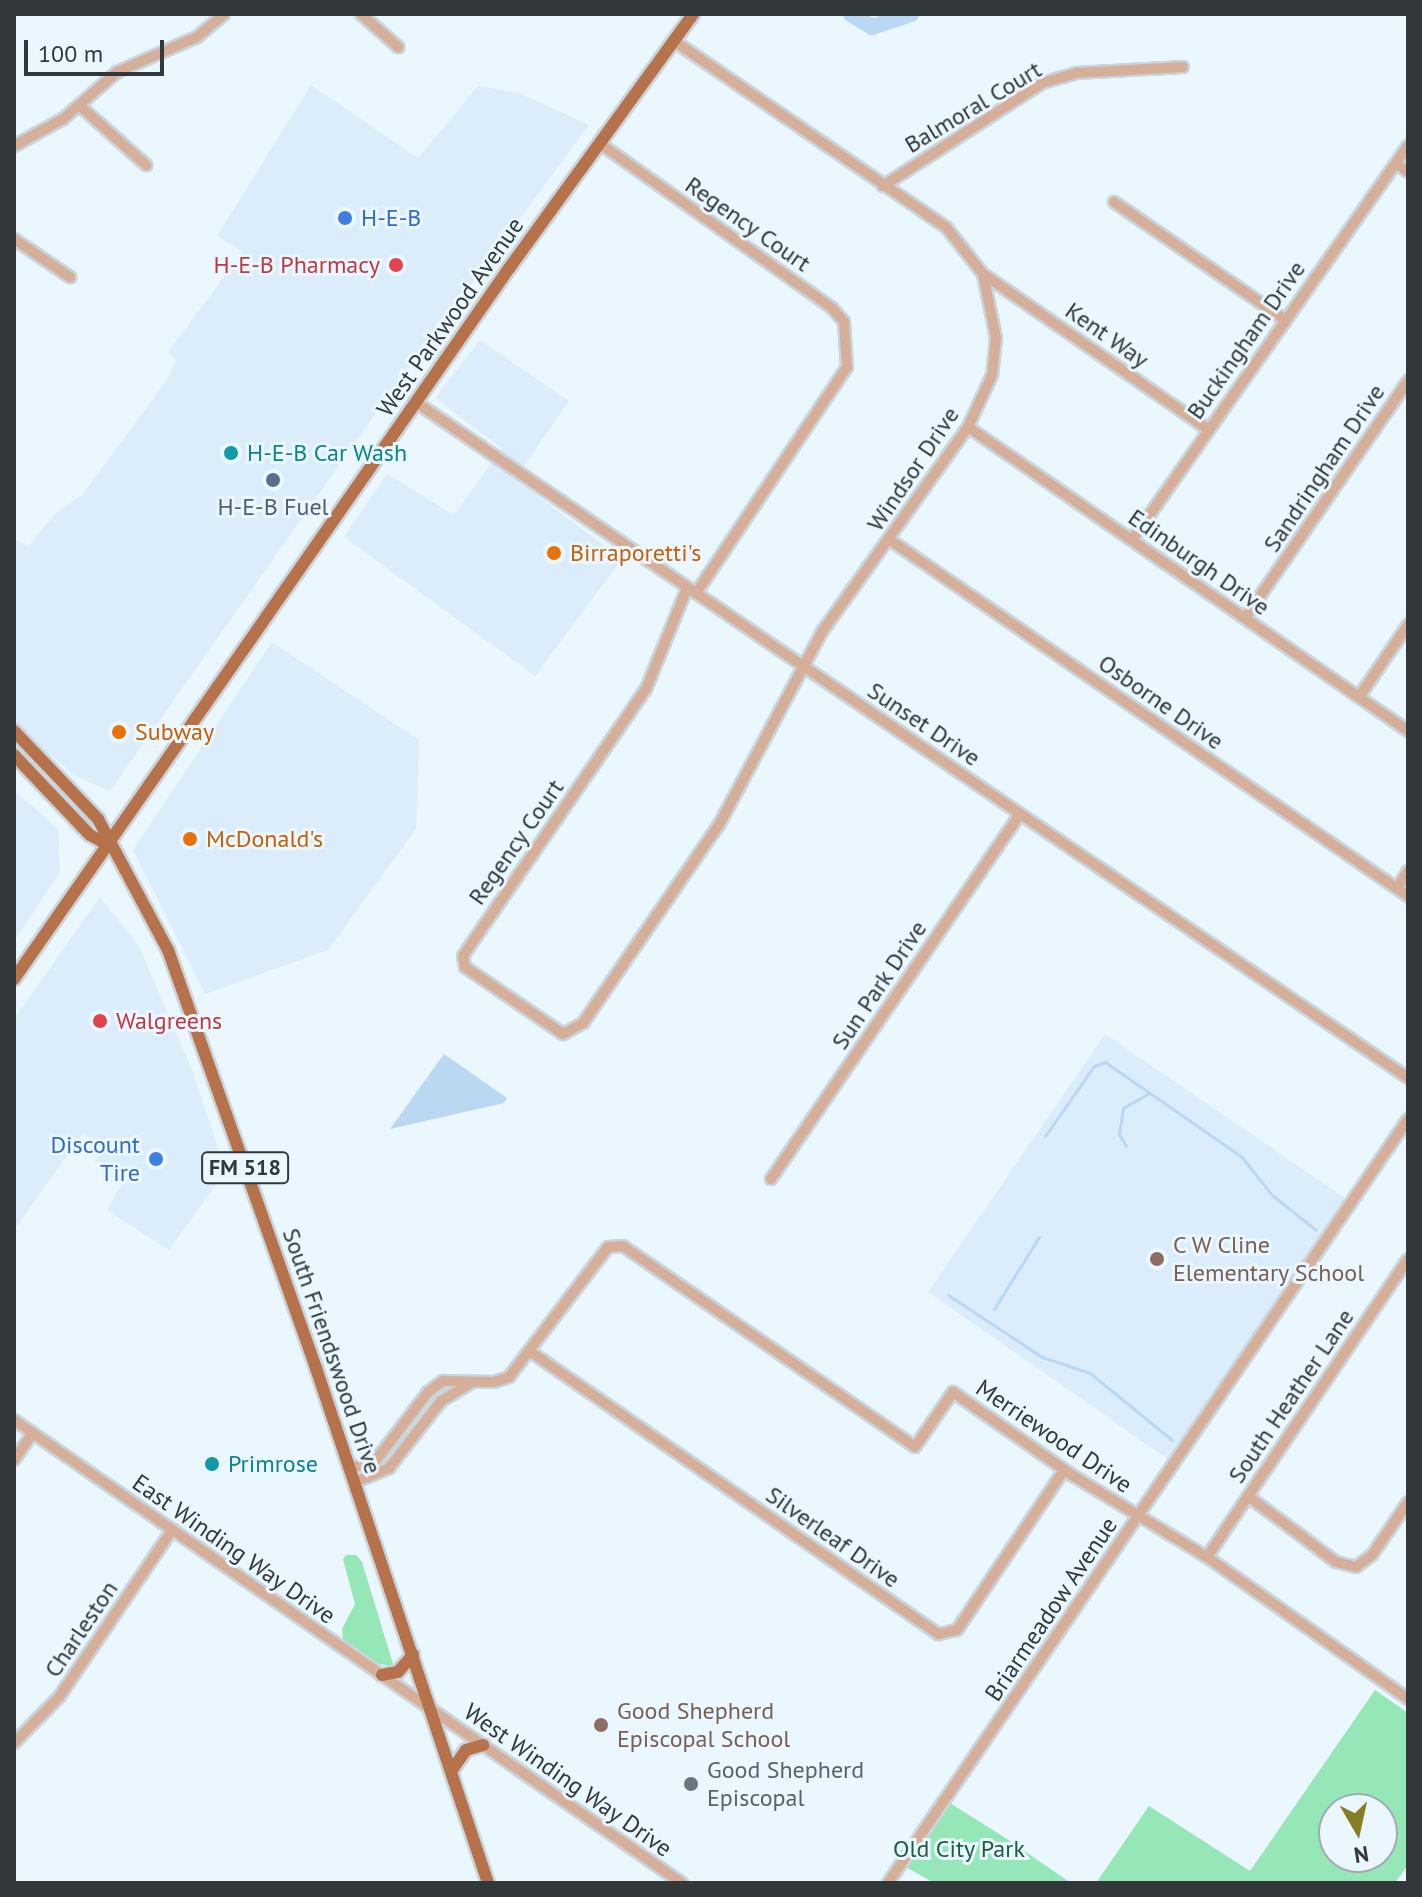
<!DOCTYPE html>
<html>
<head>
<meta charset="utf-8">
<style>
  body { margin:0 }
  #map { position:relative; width:1422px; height:1897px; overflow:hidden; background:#ebf7ff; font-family:"PT Sans",sans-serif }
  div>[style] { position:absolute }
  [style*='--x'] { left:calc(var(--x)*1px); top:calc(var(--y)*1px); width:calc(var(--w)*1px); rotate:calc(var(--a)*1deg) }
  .built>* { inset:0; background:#dbecfa }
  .green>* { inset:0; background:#96e7b7 }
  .water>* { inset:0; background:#bbd8f2 }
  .stream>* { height:3px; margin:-1.5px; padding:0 1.5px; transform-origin:1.5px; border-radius:1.5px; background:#bbd8f2 }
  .river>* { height:16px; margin:-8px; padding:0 8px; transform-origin:8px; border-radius:8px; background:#bbd8f2 }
  .roads { filter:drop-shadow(2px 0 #cad4dc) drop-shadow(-2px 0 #cad4dc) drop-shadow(0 2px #cad4dc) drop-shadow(0 -2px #cad4dc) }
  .minor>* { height:10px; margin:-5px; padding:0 5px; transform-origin:5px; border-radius:5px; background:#d6af9a }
  .major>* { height:12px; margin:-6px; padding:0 6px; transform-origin:6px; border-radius:6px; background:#b6724b }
  .dots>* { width:22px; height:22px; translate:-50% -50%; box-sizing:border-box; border:4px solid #ebf7ff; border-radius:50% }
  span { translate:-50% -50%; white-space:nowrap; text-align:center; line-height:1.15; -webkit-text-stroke:6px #ebf7ff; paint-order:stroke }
  .shield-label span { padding:2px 6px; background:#ebf7ff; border:2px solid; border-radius:6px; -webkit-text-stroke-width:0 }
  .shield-label { font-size:22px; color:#32373a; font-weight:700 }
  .street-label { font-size:24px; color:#32373a }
  .shop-label { font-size:24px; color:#366cbe }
  .left { translate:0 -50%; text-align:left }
  .right { translate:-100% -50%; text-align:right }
  .health-label { font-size:24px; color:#be3a42 }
  .culture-label { font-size:24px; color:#0d838f }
  .service-label { font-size:24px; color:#4e5e75 }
  .food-label { font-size:24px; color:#c56008 }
  .education-label { font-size:24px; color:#785e54 }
  .worship-label { font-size:24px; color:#5b616d }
  .park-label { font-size:24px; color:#1a603d }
  .frame { position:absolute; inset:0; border:16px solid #32373a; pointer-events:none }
  .north { position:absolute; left:1318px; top:1793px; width:80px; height:80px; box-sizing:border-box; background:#ebf7ff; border:2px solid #a1aab0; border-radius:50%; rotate:171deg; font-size:22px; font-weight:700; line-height:32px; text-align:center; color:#32373a }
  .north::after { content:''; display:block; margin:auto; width:28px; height:36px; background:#867d24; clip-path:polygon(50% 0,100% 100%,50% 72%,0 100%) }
  .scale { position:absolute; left:24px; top:40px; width:140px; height:36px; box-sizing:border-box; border:4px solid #32373a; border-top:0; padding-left:10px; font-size:24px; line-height:28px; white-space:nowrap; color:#32373a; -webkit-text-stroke:6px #ebf7ff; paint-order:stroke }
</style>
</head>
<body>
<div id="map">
  <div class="built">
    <div style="clip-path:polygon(311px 85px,418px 158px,478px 86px,519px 93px,589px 125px,376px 413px,110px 791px,77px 777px,14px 725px,14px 538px,28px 547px,55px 514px,82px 495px,167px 380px,176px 360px,167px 353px,243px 252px,217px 236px)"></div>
    <div style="clip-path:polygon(480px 340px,569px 401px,515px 479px,622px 559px,535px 676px,344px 537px,387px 474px,454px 515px,502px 448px,435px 398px)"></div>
    <div style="clip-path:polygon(272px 642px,419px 740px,416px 829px,328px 950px,205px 994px,133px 850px)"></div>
    <div style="clip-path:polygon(14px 790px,58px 829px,60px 872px,14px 941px)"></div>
    <div style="clip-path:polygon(100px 897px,139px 946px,192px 1070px,226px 1171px,169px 1250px,107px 1210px,123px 1182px,95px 1162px,102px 1147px,83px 1133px,14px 1230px,14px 1019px)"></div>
    <div style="clip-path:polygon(1105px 1034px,1348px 1200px,1169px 1460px,928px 1292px)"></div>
  </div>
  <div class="green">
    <div style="clip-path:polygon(346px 1555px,356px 1555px,362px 1562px,394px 1667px,375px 1663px,343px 1639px,342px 1629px,355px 1604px,343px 1559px)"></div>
    <div style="clip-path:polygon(evenodd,1375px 1690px,1408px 1713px,1408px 1865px,1395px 1883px,1096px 1883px,1149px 1806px,1250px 1871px,1375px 1690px,1382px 1809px,1382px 1857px,1334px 1857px,1334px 1809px,1382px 1809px)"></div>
    <div style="clip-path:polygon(950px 1803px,1004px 1837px,1071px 1883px,934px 1883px,906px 1867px)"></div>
  </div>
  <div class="water">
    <div style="clip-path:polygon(444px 1054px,507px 1098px,504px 1103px,390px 1129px)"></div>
  </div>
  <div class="stream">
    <div style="--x:1045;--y:1136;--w:85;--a:-55"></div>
    <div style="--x:1094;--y:1066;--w:12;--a:-20"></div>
    <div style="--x:1105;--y:1062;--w:165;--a:34.7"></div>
    <div style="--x:1241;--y:1156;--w:50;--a:51.5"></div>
    <div style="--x:1272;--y:1195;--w:56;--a:38.5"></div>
    <div style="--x:1126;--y:1146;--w:14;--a:-120"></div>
    <div style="--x:1119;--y:1134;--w:26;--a:-81"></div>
    <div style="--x:1123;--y:1108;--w:30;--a:-30"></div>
    <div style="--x:948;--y:1295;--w:113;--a:33.4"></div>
    <div style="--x:1042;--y:1357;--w:51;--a:18.4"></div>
    <div style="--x:1090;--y:1373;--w:106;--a:39.3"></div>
    <div style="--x:994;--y:1309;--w:85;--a:-58"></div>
  </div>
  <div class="river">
    <div style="--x:851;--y:14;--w:25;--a:32"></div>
    <div style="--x:872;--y:27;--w:41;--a:-18.4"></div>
  </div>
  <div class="roads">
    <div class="minor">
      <div style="--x:361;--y:14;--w:50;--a:41.7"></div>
      <div style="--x:674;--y:41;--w:330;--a:34.4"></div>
      <div style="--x:946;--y:227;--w:60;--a:51.8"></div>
      <div style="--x:983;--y:274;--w:65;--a:78.5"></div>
      <div style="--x:996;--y:338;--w:37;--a:96"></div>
      <div style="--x:992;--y:375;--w:57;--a:114.8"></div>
      <div style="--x:968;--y:427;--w:249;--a:125.5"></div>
      <div style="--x:823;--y:630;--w:219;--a:118.1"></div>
      <div style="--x:720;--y:823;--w:242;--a:124.4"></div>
      <div style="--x:583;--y:1023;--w:23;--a:151"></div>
      <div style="--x:563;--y:1034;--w:119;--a:-145.6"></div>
      <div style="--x:465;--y:967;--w:11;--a:-100"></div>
      <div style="--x:463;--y:956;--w:324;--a:-55.6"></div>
      <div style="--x:646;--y:689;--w:109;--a:-67.9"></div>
      <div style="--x:80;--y:106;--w:89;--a:41.8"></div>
      <div style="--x:602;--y:145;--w:282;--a:35.3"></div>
      <div style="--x:832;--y:308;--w:18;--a:49"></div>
      <div style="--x:844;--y:322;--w:45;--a:86.2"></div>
      <div style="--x:847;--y:367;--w:272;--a:123.7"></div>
      <div style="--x:14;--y:146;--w:56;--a:-28.9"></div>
      <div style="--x:63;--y:119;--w:72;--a:-41"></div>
      <div style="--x:117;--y:72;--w:87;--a:-23.6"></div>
      <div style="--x:197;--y:37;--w:35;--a:-40"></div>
      <div style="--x:1397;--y:164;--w:14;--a:36"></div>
      <div style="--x:883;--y:186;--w:189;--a:-32.9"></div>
      <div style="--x:1042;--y:83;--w:35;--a:-16"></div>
      <div style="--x:1076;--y:73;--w:107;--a:-3.2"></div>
      <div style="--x:1114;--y:202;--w:206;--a:34.5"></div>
      <div style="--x:14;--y:239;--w:68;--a:34.2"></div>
      <div style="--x:983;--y:274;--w:273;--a:34.6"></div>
      <div style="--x:417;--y:403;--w:1199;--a:34.26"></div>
      <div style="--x:968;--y:427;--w:535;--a:34.64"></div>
      <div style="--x:890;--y:540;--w:629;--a:34.5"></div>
      <div style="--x:1132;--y:540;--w:481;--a:-55"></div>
      <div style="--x:1245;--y:618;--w:288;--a:-55.5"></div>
      <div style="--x:1359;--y:697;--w:87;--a:-55.8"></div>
      <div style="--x:1397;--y:888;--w:20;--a:-57"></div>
      <div style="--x:771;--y:1179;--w:442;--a:-55.7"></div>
      <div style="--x:531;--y:1352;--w:496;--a:34.7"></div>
      <div style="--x:939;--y:1634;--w:18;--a:-13"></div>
      <div style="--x:957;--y:1630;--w:192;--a:-56.2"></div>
      <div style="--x:14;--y:1420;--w:813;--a:34.73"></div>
      <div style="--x:14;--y:1460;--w:33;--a:-55"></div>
      <div style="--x:350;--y:1469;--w:29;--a:-20"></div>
      <div style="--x:377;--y:1459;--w:84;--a:-52.7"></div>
      <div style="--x:428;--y:1392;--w:19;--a:-36"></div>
      <div style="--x:443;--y:1381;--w:51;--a:1.1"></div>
      <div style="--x:494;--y:1382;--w:16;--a:-18"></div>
      <div style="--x:509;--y:1377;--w:163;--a:-52.7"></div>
      <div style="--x:608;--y:1247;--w:15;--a:-4"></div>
      <div style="--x:623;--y:1246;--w:354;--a:34.5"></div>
      <div style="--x:915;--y:1447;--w:67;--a:-55.4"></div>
      <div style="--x:953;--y:1392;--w:145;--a:34.9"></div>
      <div style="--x:1072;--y:1475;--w:158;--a:31.3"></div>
      <div style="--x:1207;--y:1557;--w:246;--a:35.2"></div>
      <div style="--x:355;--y:1482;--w:37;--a:-22"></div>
      <div style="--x:389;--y:1468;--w:85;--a:-52.2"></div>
      <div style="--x:441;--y:1401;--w:35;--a:-31"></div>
      <div style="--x:1248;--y:1496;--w:110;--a:36.9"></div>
      <div style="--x:1336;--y:1562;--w:21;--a:14"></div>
      <div style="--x:1356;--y:1567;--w:20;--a:-37"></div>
      <div style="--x:1372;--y:1555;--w:64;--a:-55.8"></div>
      <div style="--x:1207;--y:1557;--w:359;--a:-56"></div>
      <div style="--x:14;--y:1743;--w:64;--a:-45.6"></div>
      <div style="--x:59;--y:1697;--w:202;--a:-55.9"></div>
      <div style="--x:888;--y:1883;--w:924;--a:-55.76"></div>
    </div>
    <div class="major">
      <div style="--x:14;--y:731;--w:122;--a:46.3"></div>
      <div style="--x:98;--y:819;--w:149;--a:61.9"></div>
      <div style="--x:168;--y:950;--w:443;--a:70.5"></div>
      <div style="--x:316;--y:1368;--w:543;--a:71.53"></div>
      <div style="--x:14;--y:755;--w:110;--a:46.5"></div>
      <div style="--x:90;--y:835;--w:21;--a:28"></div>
      <div style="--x:14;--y:979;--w:868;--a:-55.14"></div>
      <div style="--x:510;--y:267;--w:312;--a:-54.1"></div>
      <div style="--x:382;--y:1675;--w:16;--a:-11"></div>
      <div style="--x:398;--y:1672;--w:23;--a:-49"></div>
      <div style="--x:452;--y:1770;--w:24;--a:-55"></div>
      <div style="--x:466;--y:1750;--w:18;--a:-16"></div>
    </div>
  </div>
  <div class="dots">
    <div style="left:345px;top:218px;background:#3f7fe0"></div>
    <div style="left:396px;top:265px;background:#e0444e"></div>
    <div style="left:231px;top:453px;background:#0f9aa8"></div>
    <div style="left:273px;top:480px;background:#5c6f8a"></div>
    <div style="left:554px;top:553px;background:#e8710a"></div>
    <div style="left:119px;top:732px;background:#e8710a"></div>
    <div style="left:190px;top:839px;background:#e8710a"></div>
    <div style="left:100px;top:1021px;background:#e0444e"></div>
    <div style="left:156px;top:1159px;background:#3f7fe0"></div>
    <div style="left:1157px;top:1259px;background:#8d6e63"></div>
    <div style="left:212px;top:1464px;background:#0f9aa8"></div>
    <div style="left:601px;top:1725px;background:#8d6e63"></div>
    <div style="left:691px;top:1784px;background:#6b7280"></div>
  </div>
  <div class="shield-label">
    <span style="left:245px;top:1168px">FM 518</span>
  </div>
  <div class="street-label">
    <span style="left:973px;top:107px;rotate:-31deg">Balmoral Court</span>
    <span style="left:748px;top:224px;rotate:35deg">Regency Court</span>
    <span style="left:450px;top:317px;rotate:-55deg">West Parkwood Avenue</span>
    <span style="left:1107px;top:335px;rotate:35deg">Kent Way</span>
    <span style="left:1246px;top:340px;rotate:-55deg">Buckingham Drive</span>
    <span style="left:1324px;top:468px;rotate:-56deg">Sandringham Drive</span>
    <span style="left:913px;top:469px;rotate:-56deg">Windsor Drive</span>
    <span style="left:1199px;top:562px;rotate:35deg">Edinburgh Drive</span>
    <span style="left:1161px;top:702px;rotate:35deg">Osborne Drive</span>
    <span style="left:924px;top:724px;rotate:34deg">Sunset Drive</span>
    <span style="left:516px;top:842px;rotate:-55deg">Regency Court</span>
    <span style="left:879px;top:985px;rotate:-56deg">Sun Park Drive</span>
    <span style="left:332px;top:1351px;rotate:71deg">South Friendswood Drive</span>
    <span style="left:1291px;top:1396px;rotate:-56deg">South Heather Lane</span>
    <span style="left:1054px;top:1436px;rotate:34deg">Merriewood Drive</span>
    <span style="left:833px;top:1537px;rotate:35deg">Silverleaf Drive</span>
    <span style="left:234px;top:1549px;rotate:35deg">East Winding Way Drive</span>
    <span style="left:1051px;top:1609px;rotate:-56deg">Briarmeadow Avenue</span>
    <span style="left:81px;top:1629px;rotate:-56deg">Charleston</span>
    <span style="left:568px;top:1780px;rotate:35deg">West Winding Way Drive</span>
  </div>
  <div class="shop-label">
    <span class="left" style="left:361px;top:218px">H-E-B</span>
    <span class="right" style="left:140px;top:1159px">Discount<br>Tire</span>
  </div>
  <div class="health-label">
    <span class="right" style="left:380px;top:265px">H-E-B Pharmacy</span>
    <span class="left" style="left:116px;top:1021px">Walgreens</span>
  </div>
  <div class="culture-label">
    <span class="left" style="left:247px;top:453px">H-E-B Car Wash</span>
    <span class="left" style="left:228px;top:1464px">Primrose</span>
  </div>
  <div class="service-label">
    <span style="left:273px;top:507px">H-E-B Fuel</span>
  </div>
  <div class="food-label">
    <span class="left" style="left:570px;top:553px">Birraporetti's</span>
    <span class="left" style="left:135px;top:732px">Subway</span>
    <span class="left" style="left:206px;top:839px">McDonald's</span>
  </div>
  <div class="education-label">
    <span class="left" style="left:1173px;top:1259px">C W Cline<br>Elementary School</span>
    <span class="left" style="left:617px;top:1725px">Good Shepherd<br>Episcopal School</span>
  </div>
  <div class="worship-label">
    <span class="left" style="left:707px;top:1784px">Good Shepherd<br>Episcopal</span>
  </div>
  <div class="park-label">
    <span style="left:959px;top:1849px">Old City Park</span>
  </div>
  <div class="frame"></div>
  <div class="north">N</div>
  <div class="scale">100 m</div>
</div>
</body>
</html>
